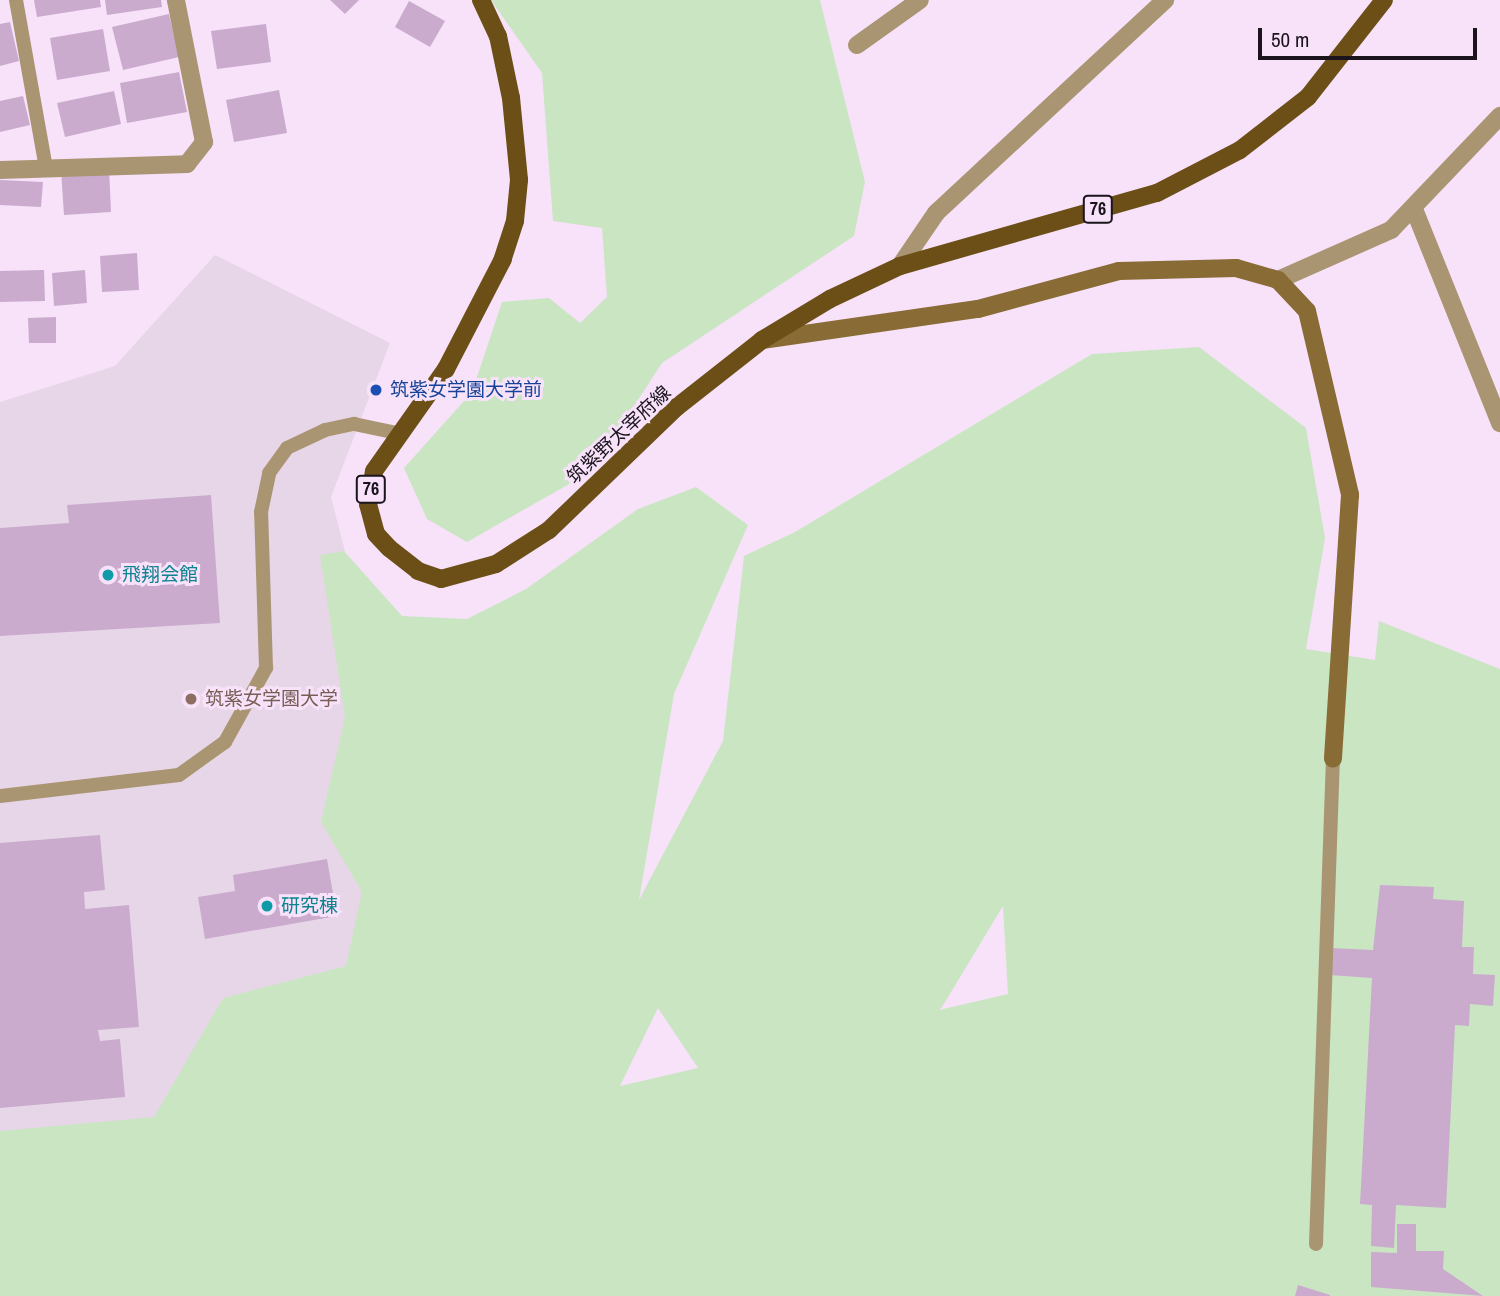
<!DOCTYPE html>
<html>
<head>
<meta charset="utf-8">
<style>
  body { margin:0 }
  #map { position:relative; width:1500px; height:1296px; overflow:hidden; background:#f7e2fa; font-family:"Archivo Narrow","Noto Sans JP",sans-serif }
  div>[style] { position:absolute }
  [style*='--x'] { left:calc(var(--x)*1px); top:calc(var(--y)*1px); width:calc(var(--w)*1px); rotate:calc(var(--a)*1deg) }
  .education>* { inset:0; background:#e7d6e8 }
  .green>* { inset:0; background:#cae5c2 }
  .building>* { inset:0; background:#caabce }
  .lane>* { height:14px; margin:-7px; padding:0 7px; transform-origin:7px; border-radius:7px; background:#aa9572 }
  .street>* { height:18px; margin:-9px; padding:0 9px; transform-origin:9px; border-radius:9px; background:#aa9572 }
  .secondary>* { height:18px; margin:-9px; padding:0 9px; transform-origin:9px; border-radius:9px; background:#896b35 }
  .primary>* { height:18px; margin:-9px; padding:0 9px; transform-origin:9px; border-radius:9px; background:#6c4f16 }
  .dots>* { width:19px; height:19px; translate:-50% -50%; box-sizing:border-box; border:4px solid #f7e2fa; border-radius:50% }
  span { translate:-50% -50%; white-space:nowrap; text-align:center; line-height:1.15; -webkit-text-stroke:6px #f7e2fa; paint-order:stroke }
  .shield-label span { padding:2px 5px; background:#f7e2fa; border:2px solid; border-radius:5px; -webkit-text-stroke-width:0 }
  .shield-label { font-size:18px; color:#1b141c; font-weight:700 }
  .transit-label { font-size:19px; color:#164399 }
  .left { translate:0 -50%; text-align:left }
  .street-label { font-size:19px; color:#1b141c }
  .culture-label { font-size:19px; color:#0d838f }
  .education-label { font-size:19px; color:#785e54 }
  .scale { position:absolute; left:1258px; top:28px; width:219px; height:32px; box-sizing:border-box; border:4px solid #1b141c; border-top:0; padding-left:9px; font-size:21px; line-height:24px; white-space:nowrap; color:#1b141c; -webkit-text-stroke:5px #f7e2fa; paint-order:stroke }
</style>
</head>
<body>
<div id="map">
  <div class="education">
    <div style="clip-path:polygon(215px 255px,390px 343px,331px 497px,435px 902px,0 1296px,0 402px,115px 366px)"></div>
  </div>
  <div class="green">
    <div style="clip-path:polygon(491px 0,820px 0,865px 182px,854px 236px,662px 363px,592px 471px,467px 542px,427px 519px,404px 468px,472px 392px,502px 302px,549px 298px,580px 323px,607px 297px,602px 228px,553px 221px,542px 73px)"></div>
    <div style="clip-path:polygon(evenodd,1199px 347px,1306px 428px,1325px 538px,1306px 649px,1375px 660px,1379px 621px,1500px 669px,1500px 1296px,0 1296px,0 1131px,154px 1117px,223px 998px,346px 966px,362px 892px,321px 822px,345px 717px,320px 555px,344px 551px,402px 616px,467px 619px,526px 589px,638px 509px,696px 487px,748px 525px,674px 694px,639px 900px,723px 741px,744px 556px,795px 532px,1092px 354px,1199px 347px,1003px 906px,1008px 994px,939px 1010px,942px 1007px,1003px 906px,1199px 347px,658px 1008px,698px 1068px,620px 1086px,658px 1008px)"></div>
  </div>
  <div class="building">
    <div style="clip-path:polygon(34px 0,100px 0,101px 7px,37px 17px)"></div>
    <div style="clip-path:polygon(105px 0,161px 0,162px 7px,107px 15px)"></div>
    <div style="clip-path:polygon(330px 0,359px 0,345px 14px)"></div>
    <div style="clip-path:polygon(409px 1px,445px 21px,430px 47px,395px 27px)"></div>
    <div style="clip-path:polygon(169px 14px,179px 57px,123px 70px,112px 27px)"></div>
    <div style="clip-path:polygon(10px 22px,19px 61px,0 66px,0 24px)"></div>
    <div style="clip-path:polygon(266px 24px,271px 62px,217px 69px,211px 31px)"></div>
    <div style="clip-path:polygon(103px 29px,110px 71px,57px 80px,50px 38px)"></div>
    <div style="clip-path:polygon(179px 72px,187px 112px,127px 123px,120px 83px)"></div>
    <div style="clip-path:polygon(279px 90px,287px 133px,234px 142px,226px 100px)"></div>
    <div style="clip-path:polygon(114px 91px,121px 124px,65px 137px,57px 103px)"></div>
    <div style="clip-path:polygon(23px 96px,30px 125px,0 132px,0 101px)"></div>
    <div style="clip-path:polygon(109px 167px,111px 212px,64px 215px,61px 170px)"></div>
    <div style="clip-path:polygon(0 180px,43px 182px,41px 207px,0 205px)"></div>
    <div style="clip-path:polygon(137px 253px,139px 290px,102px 292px,100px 256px)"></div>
    <div style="clip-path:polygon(44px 270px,45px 301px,0 302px,0 271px)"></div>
    <div style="clip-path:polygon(85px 270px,87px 303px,54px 306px,52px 273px)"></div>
    <div style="clip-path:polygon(56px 317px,56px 343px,29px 343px,28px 318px)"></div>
    <div style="clip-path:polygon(211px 495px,220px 623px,0 636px,0 528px,69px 523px,67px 505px)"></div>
    <div style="clip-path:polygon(100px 835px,105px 890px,84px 892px,85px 909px,129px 905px,139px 1027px,98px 1030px,100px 1041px,120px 1039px,125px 1097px,0 1108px,0 843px)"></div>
    <div style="clip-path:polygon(327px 859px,337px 916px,205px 939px,198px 897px,235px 891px,233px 875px)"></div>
    <div style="clip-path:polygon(1380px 885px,1434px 887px,1433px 899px,1464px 901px,1462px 947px,1474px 947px,1473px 974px,1495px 975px,1493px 1006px,1470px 1004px,1469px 1026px,1455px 1025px,1446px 1208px,1396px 1205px,1394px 1248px,1371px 1246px,1372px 1205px,1360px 1204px,1372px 978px,1329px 975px,1331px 948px,1373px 950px)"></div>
    <div style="clip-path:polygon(1397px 1224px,1416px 1224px,1416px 1251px,1444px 1251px,1443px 1269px,1483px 1296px,1371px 1287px,1371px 1252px,1397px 1253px)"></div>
    <div style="clip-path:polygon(1298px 1285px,1330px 1295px,1330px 1296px,1295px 1296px)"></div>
  </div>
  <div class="lane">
    <div style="--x:16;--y:0;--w:171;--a:79.9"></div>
    <div style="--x:0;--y:796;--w:180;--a:-6.7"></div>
    <div style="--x:179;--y:775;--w:57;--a:-35.7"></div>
    <div style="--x:225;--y:742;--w:85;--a:-61"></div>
    <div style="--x:266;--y:668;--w:156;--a:-91.8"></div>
    <div style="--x:261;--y:512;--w:40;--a:-78"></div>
    <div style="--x:269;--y:473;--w:31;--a:-54"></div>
    <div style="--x:287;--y:448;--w:42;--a:-25.3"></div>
    <div style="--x:325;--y:430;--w:30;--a:-12"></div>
    <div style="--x:354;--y:424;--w:44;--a:11.8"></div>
    <div style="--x:1316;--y:1244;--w:486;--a:-88"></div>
  </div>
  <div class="street">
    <div style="--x:857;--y:45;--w:77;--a:-35.5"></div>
    <div style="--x:0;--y:170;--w:187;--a:-1.8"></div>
    <div style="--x:187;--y:164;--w:28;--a:-52"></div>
    <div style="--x:204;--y:142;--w:145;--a:-101.2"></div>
    <div style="--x:1414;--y:209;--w:231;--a:68.1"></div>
    <div style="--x:900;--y:266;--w:64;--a:-55.8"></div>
    <div style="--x:936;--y:213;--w:313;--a:-42.9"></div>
    <div style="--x:1278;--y:280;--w:124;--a:-23.9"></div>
    <div style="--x:1391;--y:230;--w:158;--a:-46.3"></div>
  </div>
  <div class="secondary">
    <div style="--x:762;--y:340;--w:218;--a:-8.2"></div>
    <div style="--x:978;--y:309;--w:146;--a:-15.1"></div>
    <div style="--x:1119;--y:271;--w:117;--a:-1.5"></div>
    <div style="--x:1236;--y:268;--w:44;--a:15.9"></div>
    <div style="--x:1278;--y:280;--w:42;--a:46.9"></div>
    <div style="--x:1307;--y:311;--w:189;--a:76.8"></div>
    <div style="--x:1350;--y:495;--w:264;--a:93.7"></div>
  </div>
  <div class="primary">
    <div style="--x:481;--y:0;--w:40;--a:65"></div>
    <div style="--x:498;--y:36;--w:63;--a:78.2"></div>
    <div style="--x:511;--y:98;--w:82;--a:84.4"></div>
    <div style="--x:519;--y:180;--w:41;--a:95.6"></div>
    <div style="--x:515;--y:221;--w:40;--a:108"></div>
    <div style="--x:503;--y:259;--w:124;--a:117.4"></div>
    <div style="--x:446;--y:369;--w:125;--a:125.2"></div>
    <div style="--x:374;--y:471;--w:34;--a:100"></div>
    <div style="--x:368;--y:504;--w:31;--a:75"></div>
    <div style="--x:376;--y:534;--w:19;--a:47"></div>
    <div style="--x:389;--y:548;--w:37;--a:38"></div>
    <div style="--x:418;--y:571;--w:24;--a:19"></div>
    <div style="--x:441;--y:579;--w:57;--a:-15.3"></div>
    <div style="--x:496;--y:564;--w:63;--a:-32.7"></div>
    <div style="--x:549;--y:530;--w:178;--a:-43.9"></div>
    <div style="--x:677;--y:407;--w:108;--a:-38.2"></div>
    <div style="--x:762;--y:340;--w:79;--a:-31.1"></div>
    <div style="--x:830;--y:299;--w:77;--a:-25.2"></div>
    <div style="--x:900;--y:266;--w:267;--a:-15.9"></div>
    <div style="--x:1157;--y:193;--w:93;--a:-27.4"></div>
    <div style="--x:1240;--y:150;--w:86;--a:-37.9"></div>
    <div style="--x:1308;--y:97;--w:123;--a:-51.9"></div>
  </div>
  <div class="dots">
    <div style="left:376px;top:390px;background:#1a4fb4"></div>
    <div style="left:108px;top:575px;background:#0f9aa8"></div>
    <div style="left:191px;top:699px;background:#8d6e63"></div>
    <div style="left:267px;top:906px;background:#0f9aa8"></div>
  </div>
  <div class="shield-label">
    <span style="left:1098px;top:209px">76</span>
    <span style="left:371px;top:489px">76</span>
  </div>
  <div class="transit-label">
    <span class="left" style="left:390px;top:390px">筑紫女学園大学前</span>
  </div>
  <div class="street-label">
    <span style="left:619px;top:435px;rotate:-43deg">筑紫野太宰府線</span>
  </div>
  <div class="culture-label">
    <span class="left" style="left:122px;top:575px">飛翔会館</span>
    <span class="left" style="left:281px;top:906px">研究棟</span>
  </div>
  <div class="education-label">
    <span class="left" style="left:205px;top:699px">筑紫女学園大学</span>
  </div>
  <div class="scale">50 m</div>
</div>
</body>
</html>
